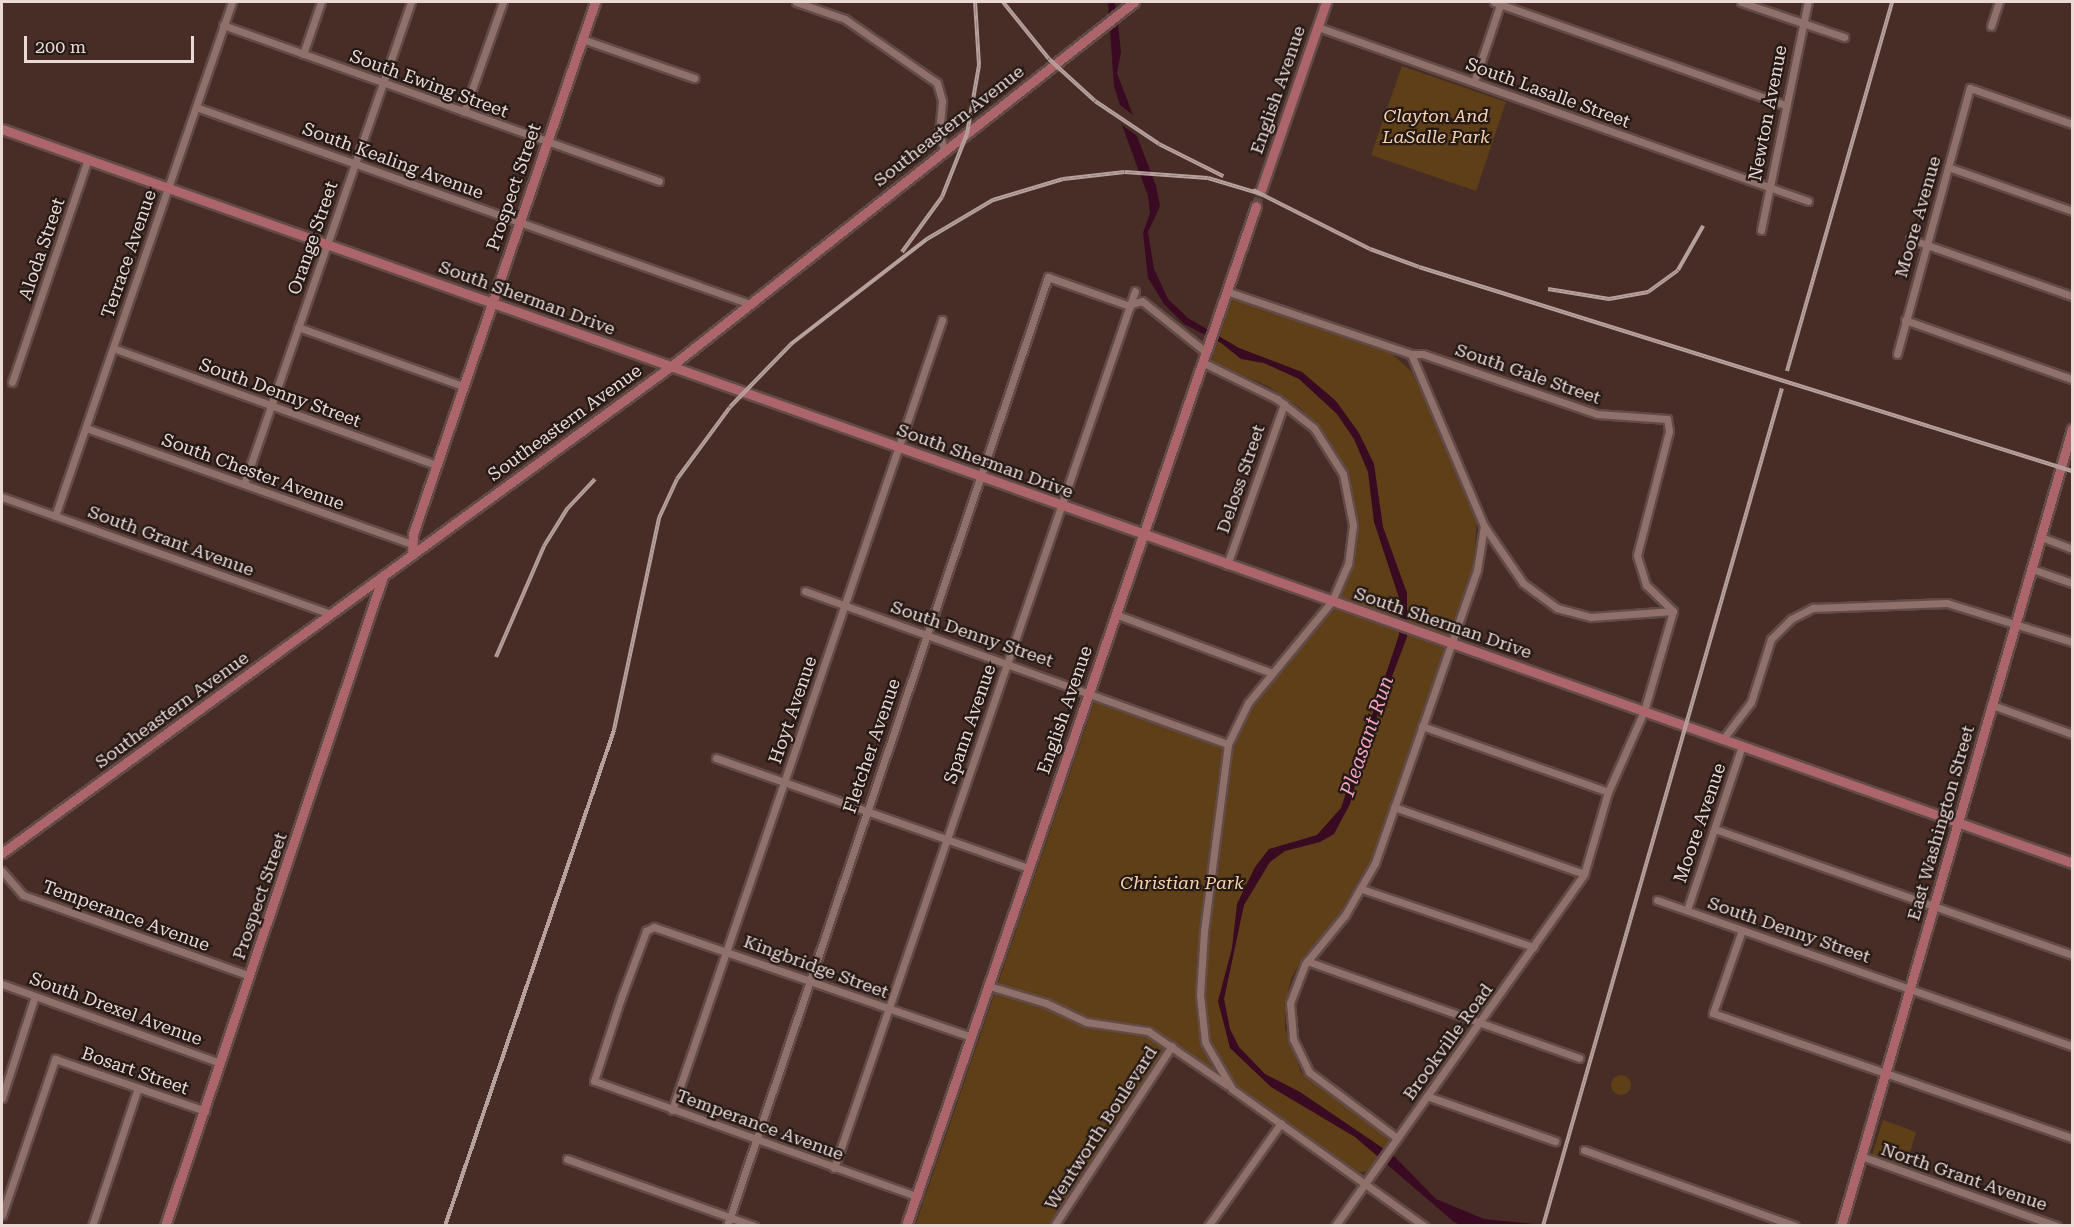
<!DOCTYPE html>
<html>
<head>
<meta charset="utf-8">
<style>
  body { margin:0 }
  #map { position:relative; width:2074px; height:1227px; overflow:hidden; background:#482d27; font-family:"Roboto Serif",serif }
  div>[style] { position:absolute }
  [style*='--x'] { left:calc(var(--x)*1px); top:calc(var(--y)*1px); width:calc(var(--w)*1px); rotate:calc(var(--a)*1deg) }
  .green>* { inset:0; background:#5e3f17 }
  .round { border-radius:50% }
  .water>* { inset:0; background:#390a22 }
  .major-tunnel>* { height:9px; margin-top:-4.5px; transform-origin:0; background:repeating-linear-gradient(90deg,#604741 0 9px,transparent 0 13.5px) }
  .roads { filter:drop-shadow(2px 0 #624b47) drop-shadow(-2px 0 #624b47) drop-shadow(0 2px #624b47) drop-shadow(0 -2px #624b47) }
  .minor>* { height:7px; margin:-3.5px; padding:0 3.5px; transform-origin:3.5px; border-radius:3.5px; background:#90706a }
  .major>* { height:9px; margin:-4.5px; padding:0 4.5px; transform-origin:4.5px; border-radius:4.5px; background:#ad656c }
  .rail>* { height:4px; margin-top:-2px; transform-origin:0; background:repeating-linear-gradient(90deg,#251916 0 4.5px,#b6a19d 0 9px); box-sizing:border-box; border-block:2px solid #b6a19d }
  span { translate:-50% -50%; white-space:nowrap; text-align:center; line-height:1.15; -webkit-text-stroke:4.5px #251916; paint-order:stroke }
  .street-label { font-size:18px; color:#ebd9d6 }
  .park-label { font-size:18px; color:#f7d3ab; font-style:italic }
  .water-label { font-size:20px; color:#f6a1c5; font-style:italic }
  .frame { position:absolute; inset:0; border:3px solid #ebd9d6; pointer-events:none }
  .scale { position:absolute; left:24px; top:36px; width:170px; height:27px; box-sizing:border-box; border:3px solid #ebd9d6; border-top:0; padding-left:8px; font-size:18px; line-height:21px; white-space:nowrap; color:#ebd9d6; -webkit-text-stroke:4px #251916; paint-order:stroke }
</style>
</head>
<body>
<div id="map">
  <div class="green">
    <div style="clip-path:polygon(1402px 66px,1506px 102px,1476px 191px,1371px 155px)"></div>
    <div style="clip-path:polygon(1232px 299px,1392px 354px,1412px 372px,1477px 517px,1474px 563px,1373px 855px,1335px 921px,1303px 957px,1291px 979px,1286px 1003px,1285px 1028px,1301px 1072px,1391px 1141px,1367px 1171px,1359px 1172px,1171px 1043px,1051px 1225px,915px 1226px,1095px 700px,1234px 750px,1239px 730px,1262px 694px,1326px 617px,1341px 595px,1352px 567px,1358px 522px,1350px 480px,1328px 438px,1300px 408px,1268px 386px,1211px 362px)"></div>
    <div class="round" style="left:1611px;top:1075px;width:20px;height:20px"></div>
    <div style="clip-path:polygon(1883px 1120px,1916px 1132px,1906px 1166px,1872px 1155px)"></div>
  </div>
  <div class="water">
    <div style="clip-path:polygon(1108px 2px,1114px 2px,1116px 7px,1121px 52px,1117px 73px,1133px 115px,1120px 105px,1114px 86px)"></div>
    <div style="clip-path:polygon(1122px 125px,1137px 136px,1156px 186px,1160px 206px,1148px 232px,1154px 269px,1168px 299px,1188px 318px,1239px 348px,1302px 372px,1336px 401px,1359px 433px,1374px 464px,1383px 527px,1407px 593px,1407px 637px,1366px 745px,1350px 804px,1334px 834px,1320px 842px,1285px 851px,1270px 862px,1244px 905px,1224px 999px,1230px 1029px,1239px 1047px,1265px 1074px,1300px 1092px,1393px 1155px,1436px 1199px,1484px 1219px,1545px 1225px,1462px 1226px,1454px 1222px,1355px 1137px,1271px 1087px,1230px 1048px,1218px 1001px,1232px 948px,1237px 904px,1255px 867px,1269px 849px,1317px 835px,1341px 808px,1399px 635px,1400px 601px,1374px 522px,1368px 472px,1354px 439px,1337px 414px,1299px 379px,1264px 363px,1241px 359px,1221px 343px,1184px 324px,1164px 304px,1148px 278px,1143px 233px,1150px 213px,1148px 196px)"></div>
  </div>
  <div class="major-tunnel">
    <div style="--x:1256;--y:206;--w:17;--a:-73"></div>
  </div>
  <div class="roads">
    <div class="minor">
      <div style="--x:796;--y:2;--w:52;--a:19.1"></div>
      <div style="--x:845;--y:19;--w:112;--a:34.8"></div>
      <div style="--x:937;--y:83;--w:19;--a:74"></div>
      <div style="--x:942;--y:101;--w:32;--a:95"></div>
      <div style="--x:939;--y:133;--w:17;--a:73"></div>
      <div style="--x:1494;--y:2;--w:309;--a:19.5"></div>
      <div style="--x:1741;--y:2;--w:109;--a:18.8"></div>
      <div style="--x:223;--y:25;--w:463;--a:19.7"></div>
      <div style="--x:1991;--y:26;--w:25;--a:-72"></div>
      <div style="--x:1318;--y:27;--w:520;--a:19.55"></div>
      <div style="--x:582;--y:39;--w:119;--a:19.2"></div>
      <div style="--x:303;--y:54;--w:55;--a:-70.9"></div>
      <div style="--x:1474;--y:82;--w:84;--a:-71.4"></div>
      <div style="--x:196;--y:107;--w:588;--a:19.58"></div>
      <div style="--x:464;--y:112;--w:117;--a:-70.5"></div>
      <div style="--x:1948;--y:167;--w:132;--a:19.5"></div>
      <div style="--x:1761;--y:230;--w:233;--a:-78.4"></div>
      <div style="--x:1910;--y:239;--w:172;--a:19.4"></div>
      <div style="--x:1226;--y:291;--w:195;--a:18.8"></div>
      <div style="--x:1411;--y:354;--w:187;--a:67"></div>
      <div style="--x:1484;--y:526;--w:45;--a:99"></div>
      <div style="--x:1477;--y:570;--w:310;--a:109.2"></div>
      <div style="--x:1375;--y:863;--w:60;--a:120"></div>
      <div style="--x:1345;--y:915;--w:63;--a:129.2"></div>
      <div style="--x:1305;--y:964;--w:42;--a:111"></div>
      <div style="--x:1290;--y:1003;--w:36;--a:85"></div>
      <div style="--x:1293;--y:1039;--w:37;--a:64"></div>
      <div style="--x:1309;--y:1072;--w:110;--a:36.9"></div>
      <div style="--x:1131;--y:304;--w:11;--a:-15"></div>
      <div style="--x:1142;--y:301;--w:82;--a:38.6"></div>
      <div style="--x:1905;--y:320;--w:177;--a:19.5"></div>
      <div style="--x:298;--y:327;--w:175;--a:19.7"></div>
      <div style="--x:113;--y:348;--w:344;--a:19.9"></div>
      <div style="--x:1897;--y:354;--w:276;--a:-74.7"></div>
      <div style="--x:1970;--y:88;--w:108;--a:19.4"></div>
      <div style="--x:1202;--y:362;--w:84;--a:26.3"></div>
      <div style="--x:1277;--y:399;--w:47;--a:38.1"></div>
      <div style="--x:1314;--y:428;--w:54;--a:57.8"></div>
      <div style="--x:1343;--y:474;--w:52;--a:78.9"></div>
      <div style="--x:1353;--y:525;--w:39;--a:97"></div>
      <div style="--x:1348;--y:564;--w:40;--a:113.4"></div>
      <div style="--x:1332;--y:601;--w:132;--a:129.5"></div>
      <div style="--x:1248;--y:703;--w:46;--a:116"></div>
      <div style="--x:1228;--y:744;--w:189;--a:97.3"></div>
      <div style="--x:1204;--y:931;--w:64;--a:93.6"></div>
      <div style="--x:1200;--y:995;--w:47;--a:83.9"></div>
      <div style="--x:1205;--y:1042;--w:54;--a:60.1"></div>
      <div style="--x:1232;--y:1089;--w:236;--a:35.5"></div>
      <div style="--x:12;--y:382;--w:236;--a:-71.2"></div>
      <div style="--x:86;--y:428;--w:345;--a:19.6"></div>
      <div style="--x:244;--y:484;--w:510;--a:-70.89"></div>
      <div style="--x:2;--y:497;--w:349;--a:19.6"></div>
      <div style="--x:55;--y:516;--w:544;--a:-71"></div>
      <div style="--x:1484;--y:526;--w:69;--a:55.6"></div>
      <div style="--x:1523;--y:583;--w:42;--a:36.3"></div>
      <div style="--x:1557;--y:608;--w:35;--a:15"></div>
      <div style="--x:1591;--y:617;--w:82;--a:-4.2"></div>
      <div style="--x:2041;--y:537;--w:33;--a:21"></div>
      <div style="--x:1227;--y:565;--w:171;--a:-70.5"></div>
      <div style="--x:2032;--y:569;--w:42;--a:19.3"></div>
      <div style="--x:805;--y:591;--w:450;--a:19.9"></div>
      <div style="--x:1115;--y:614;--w:168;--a:20.6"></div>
      <div style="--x:1992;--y:705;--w:85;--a:19.9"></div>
      <div style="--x:1422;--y:726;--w:197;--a:19.5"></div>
      <div style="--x:1723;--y:739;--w:46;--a:-52.9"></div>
      <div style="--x:1751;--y:702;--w:66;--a:-72.4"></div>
      <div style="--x:1771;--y:639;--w:28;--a:-45"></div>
      <div style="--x:1791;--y:619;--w:25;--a:-27"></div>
      <div style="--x:1813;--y:608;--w:134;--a:-2.1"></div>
      <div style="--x:1947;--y:603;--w:131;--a:17.3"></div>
      <div style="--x:716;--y:758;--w:332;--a:19.4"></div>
      <div style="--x:1394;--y:807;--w:201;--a:19.4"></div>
      <div style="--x:1715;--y:829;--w:379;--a:19.4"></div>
      <div style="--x:2;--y:871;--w:32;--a:49"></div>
      <div style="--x:23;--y:895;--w:241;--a:19.6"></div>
      <div style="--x:1362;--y:889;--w:181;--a:18.7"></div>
      <div style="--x:1657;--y:900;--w:440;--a:19.4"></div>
      <div style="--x:1687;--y:910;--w:173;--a:-71.5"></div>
      <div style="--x:1742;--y:930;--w:88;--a:109.3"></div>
      <div style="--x:1713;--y:1013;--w:380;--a:19.2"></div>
      <div style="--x:1307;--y:961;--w:289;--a:19.6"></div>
      <div style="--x:2;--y:984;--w:232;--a:19.9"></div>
      <div style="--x:989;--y:986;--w:59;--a:16.6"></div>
      <div style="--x:1046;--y:1003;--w:44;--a:25.4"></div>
      <div style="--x:1086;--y:1022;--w:63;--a:8.3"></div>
      <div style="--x:1148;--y:1031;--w:96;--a:34.4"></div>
      <div style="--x:1427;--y:1096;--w:136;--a:19.4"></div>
      <div style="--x:2;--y:1098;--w:107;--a:-72.1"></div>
      <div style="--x:672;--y:1110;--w:835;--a:-71.13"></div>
      <div style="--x:1584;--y:1150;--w:224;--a:19.8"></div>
      <div style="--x:1861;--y:1156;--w:208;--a:19.7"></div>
      <div style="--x:567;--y:1159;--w:199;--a:19.7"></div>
      <div style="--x:834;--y:1168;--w:927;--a:-71.06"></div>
      <div style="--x:916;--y:1196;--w:342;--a:-160.3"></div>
      <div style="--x:594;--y:1081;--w:87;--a:-72"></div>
      <div style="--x:621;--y:998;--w:72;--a:-69.5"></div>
      <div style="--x:646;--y:931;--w:9;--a:-27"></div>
      <div style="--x:654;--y:927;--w:336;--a:19.1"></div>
      <div style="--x:2;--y:1215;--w:165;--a:-71.2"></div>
      <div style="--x:55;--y:1059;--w:159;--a:19.1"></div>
      <div style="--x:92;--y:1226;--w:145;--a:-71.6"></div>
      <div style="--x:727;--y:1226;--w:1002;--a:-71.31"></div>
      <div style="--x:1048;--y:277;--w:87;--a:19.5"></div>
      <div style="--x:1054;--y:1226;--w:215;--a:-56.8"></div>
      <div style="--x:1208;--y:1226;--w:126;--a:-54.7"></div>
      <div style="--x:1335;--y:1226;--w:431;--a:-54.7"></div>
      <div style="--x:1584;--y:874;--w:85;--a:-73.7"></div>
      <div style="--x:1608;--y:792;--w:89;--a:-66"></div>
      <div style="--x:1644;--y:711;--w:104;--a:-73.8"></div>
      <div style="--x:1673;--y:611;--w:37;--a:-136"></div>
      <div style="--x:1646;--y:585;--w:31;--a:-107"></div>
      <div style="--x:1637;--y:555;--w:128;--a:-75.5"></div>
      <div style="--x:1669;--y:431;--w:12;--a:-99"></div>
      <div style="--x:1667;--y:419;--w:70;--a:-175.9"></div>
      <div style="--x:1597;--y:414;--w:184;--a:-161"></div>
      <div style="--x:1423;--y:354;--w:12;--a:180"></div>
    </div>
    <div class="major">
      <div style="--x:2;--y:129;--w:2196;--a:19.52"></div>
      <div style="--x:1261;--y:190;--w:199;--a:-70.9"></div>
      <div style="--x:412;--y:555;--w:21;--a:-87"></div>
      <div style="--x:413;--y:534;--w:562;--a:-71.11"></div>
      <div style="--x:2;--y:853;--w:826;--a:-36.04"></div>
      <div style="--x:670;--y:367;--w:590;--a:-38.19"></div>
      <div style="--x:165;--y:1226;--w:686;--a:-71.46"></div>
      <div style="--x:906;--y:1226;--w:1078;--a:-71.06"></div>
      <div style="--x:1841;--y:1226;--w:830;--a:-73.84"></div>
    </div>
  </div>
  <div class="rail">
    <div style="--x:1003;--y:2;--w:73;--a:51.1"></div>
    <div style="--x:1049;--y:59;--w:62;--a:42.4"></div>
    <div style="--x:1095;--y:101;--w:77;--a:33.9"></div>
    <div style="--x:1159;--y:144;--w:72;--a:26.6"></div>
    <div style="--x:1253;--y:190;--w:131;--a:26.8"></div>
    <div style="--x:1370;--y:249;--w:52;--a:20.2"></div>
    <div style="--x:1419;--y:267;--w:684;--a:17.35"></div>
    <div style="--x:902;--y:252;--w:68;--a:-54"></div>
    <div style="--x:942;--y:197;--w:68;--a:-68.4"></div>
    <div style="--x:967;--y:134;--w:70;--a:-80.1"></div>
    <div style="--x:979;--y:65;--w:63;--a:-93.6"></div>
    <div style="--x:1548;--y:289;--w:62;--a:9.3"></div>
    <div style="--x:1609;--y:299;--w:40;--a:-10"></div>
    <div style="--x:1648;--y:292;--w:37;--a:-36"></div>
    <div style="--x:1678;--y:270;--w:51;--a:-60.4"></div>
    <div style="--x:1787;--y:371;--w:384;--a:-74.1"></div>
    <div style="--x:496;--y:657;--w:121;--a:-66.6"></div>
    <div style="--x:544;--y:546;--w:44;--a:-58.1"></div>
    <div style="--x:567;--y:509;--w:41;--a:-47"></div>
    <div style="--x:445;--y:1226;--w:524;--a:-71.18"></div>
    <div style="--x:614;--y:730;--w:217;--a:-78"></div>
    <div style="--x:659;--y:518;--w:43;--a:-65.2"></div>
    <div style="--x:677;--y:479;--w:89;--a:-53.6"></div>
    <div style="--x:730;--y:407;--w:88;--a:-45.9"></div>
    <div style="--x:791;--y:344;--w:172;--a:-37.7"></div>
    <div style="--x:927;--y:239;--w:77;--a:-30.6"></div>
    <div style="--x:993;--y:200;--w:73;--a:-16.7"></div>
    <div style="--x:1063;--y:179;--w:62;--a:-6.4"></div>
    <div style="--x:1125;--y:172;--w:83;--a:4.1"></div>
    <div style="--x:1208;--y:178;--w:55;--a:16.8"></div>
    <div style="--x:1543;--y:1226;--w:871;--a:-74.08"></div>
  </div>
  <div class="street-label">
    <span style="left:429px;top:84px;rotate:20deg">South Ewing Street</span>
    <span style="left:1278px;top:90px;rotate:-71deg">English Avenue</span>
    <span style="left:1548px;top:93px;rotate:20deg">South Lasalle Street</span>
    <span style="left:1768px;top:113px;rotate:-79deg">Newton Avenue</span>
    <span style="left:949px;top:126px;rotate:-38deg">Southeastern Avenue</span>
    <span style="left:393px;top:161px;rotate:20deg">South Kealing Avenue</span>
    <span style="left:514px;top:187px;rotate:-71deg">Prospect Street</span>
    <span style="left:1918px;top:217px;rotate:-74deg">Moore Avenue</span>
    <span style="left:313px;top:238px;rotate:-71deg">Orange Street</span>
    <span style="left:42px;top:249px;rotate:-71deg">Aloda Street</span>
    <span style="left:129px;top:254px;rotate:-71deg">Terrace Avenue</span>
    <span style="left:527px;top:298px;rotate:20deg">South Sherman Drive</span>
    <span style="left:1528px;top:374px;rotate:19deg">South Gale Street</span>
    <span style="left:280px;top:393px;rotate:20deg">South Denny Street</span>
    <span style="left:565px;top:423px;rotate:-36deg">Southeastern Avenue</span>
    <span style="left:985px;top:461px;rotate:20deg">South Sherman Drive</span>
    <span style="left:253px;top:472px;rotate:20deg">South Chester Avenue</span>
    <span style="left:1241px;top:479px;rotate:-71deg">Deloss Street</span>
    <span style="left:171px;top:541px;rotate:20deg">South Grant Avenue</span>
    <span style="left:1443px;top:623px;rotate:19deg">South Sherman Drive</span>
    <span style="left:972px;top:634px;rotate:19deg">South Denny Street</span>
    <span style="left:172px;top:710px;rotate:-36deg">Southeastern Avenue</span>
    <span style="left:793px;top:710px;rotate:-71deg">Hoyt Avenue</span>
    <span style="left:1065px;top:710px;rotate:-71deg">English Avenue</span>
    <span style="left:970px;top:724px;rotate:-71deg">Spann Avenue</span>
    <span style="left:872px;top:746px;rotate:-71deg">Fletcher Avenue</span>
    <span style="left:1700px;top:823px;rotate:-71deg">Moore Avenue</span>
    <span style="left:1941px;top:823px;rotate:-74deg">East Washington Street</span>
    <span style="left:260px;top:896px;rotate:-71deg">Prospect Street</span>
    <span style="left:126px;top:916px;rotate:20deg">Temperance Avenue</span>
    <span style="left:1789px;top:930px;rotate:19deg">South Denny Street</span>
    <span style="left:816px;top:967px;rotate:20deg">Kingbridge Street</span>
    <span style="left:116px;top:1009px;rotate:20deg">South Drexel Avenue</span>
    <span style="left:1448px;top:1042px;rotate:-54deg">Brookville Road</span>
    <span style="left:135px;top:1071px;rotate:19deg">Bosart Street</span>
    <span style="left:760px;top:1125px;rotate:20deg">Temperance Avenue</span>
    <span style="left:1101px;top:1128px;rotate:-57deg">Wentworth Boulevard</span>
    <span style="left:1964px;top:1177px;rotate:19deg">North Grant Avenue</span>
  </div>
  <div class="park-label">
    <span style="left:1436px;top:127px">Clayton And<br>LaSalle Park</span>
    <span style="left:1182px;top:883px">Christian Park</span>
  </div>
  <div class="water-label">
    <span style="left:1367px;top:736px;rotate:-71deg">Pleasant Run</span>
  </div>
  <div class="frame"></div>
  <div class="scale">200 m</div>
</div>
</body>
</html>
